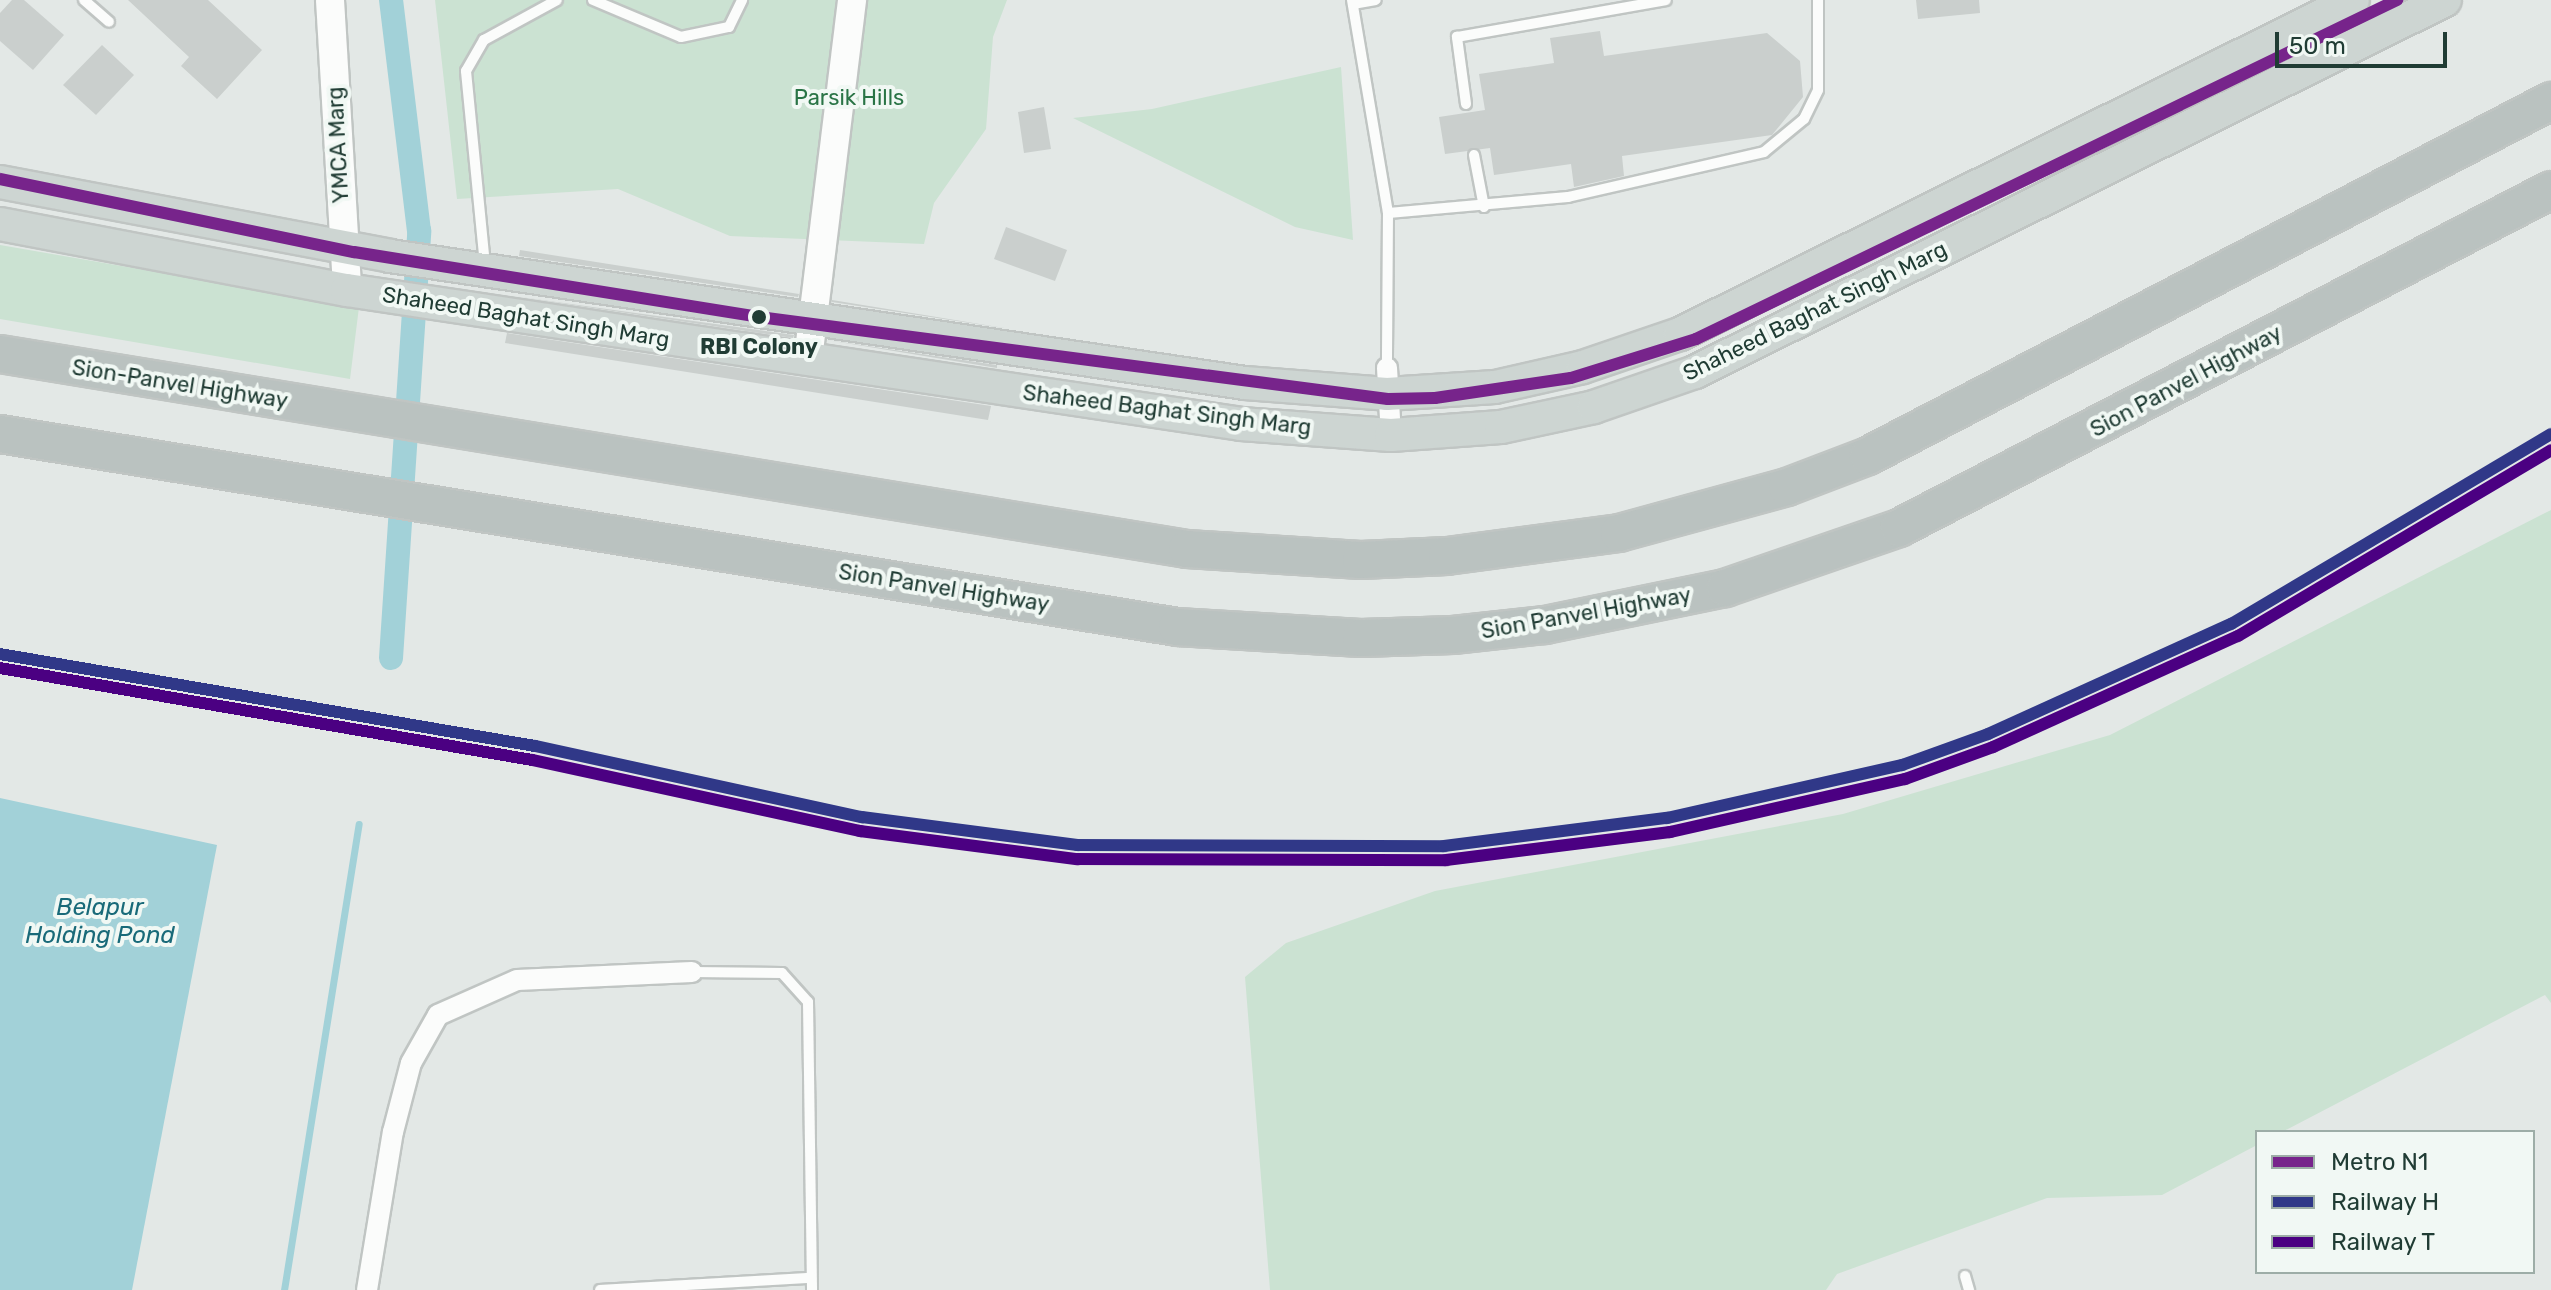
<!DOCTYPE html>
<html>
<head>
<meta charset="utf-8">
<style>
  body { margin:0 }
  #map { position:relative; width:2551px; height:1290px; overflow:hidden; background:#e3e8e6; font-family:Rubik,sans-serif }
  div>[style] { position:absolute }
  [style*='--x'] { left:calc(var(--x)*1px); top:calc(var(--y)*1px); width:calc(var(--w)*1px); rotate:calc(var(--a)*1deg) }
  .green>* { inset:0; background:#cbe2d2 }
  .water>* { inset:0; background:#a2d1d8 }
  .stream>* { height:7px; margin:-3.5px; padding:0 3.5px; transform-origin:3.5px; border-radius:3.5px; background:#a2d1d8 }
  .canal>* { height:24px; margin:-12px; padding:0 12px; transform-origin:12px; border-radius:12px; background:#a2d1d8 }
  .building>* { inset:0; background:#cacfcd }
  .roads { filter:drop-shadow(2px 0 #c0c5c3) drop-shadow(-2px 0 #c0c5c3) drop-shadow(0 2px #c0c5c3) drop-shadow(0 -2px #c0c5c3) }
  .lane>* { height:10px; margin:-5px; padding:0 5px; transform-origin:5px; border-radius:5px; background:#fbfcfb }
  .street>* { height:20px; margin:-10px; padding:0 10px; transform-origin:10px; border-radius:10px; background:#fbfcfb }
  .secondary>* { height:28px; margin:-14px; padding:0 14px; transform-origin:14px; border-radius:14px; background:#fbfcfb }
  .primary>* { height:32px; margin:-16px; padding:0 16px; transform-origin:16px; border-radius:16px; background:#cdd5d2 }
  .highway>* { height:36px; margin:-18px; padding:0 18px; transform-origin:18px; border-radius:18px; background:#bac2c0 }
  .rail-1>* { height:12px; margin:-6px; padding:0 6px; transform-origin:6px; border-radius:6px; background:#303888 }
  .rail-2>* { height:12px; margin:-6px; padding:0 6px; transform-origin:6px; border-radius:6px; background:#4b0082 }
  .metro-1>* { height:12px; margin:-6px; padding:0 6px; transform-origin:6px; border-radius:6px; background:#77248b }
  .dots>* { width:22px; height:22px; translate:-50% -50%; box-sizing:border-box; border:4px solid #f1f8f4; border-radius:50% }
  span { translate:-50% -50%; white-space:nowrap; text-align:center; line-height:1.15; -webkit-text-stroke:8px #f1f8f4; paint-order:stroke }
  .park-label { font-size:22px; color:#2a7446 }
  .street-label { font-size:22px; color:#203c34 }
  .stop-label { font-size:22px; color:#203c34; font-weight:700 }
  .water-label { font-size:24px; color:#196a79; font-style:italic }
  .legend { position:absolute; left:2255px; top:1130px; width:280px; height:144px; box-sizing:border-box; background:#f1f8f4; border:2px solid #9dada7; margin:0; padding:10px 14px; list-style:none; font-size:24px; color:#203c34 }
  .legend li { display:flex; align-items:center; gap:16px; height:40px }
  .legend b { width:40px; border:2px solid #9dada7 }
  .scale { position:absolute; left:2275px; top:32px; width:172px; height:36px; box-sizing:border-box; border:4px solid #203c34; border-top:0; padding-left:10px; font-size:24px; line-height:28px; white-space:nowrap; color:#203c34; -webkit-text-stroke:6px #f1f8f4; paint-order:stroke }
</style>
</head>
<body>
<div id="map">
  <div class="green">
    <div style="clip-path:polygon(435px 0,1007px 0,993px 37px,986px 129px,934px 203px,924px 244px,730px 236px,618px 189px,457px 199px)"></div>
    <div style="clip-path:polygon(1341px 67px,1353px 240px,1295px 227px,1073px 118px,1152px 109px)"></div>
    <div style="clip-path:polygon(0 245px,359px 307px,350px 379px,0 319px)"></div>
    <div style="clip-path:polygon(2551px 510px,2551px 1003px,2545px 995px,2282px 1132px,2257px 1132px,2257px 1145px,2162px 1195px,2047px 1198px,1837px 1274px,1826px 1290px,1270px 1290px,1245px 977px,1286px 943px,1435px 891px,1843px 814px,2110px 735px)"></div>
  </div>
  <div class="water">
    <div style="clip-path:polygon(0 798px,217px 845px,132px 1290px,0 1290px)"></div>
  </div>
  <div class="stream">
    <div style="--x:284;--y:1290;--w:472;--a:-80.9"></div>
  </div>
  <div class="canal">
    <div style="--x:391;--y:658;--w:428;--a:-86.2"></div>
    <div style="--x:419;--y:231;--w:233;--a:-96.9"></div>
  </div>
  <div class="building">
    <div style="clip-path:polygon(12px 0,24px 0,64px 35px,33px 70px,0 41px,0 13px)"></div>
    <div style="clip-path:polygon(128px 0,208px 0,262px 50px,217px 99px,181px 66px,189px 57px)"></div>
    <div style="clip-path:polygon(1916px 0,1979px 0,1980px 13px,1918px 19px)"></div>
    <div style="clip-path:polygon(1600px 31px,1604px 56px,1767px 33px,1800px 61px,1803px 97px,1772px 135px,1622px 156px,1624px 176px,1574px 187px,1571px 164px,1494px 175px,1490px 148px,1445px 154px,1439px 117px,1485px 110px,1479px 74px,1554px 63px,1550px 38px)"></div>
    <div style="clip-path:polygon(102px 45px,134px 75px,96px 115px,63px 85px)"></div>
    <div style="clip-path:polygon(1044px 107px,1051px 149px,1024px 153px,1018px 112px)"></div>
    <div style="clip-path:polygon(1006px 227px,1067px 250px,1055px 281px,994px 259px)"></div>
    <div style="clip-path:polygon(520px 250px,799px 294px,798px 297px,519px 256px)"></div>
    <div style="clip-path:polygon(513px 296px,794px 335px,793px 338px)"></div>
    <div style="clip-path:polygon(832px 300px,1004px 328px,1003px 328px,832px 302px)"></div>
    <div style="clip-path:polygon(507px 333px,991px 406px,988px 420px,505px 343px)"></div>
    <div style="clip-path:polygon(827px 340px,997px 365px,997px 368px)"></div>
  </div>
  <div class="roads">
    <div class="lane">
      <div style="--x:84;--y:0;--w:33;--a:41"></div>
      <div style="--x:593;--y:0;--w:95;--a:22.8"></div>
      <div style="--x:681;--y:37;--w:49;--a:-11.8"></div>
      <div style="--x:729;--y:27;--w:30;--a:-64"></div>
      <div style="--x:1352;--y:0;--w:216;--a:80.4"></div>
      <div style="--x:1388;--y:213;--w:155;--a:90.4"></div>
      <div style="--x:1353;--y:4;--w:23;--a:-10"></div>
      <div style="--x:1466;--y:104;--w:68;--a:-97.7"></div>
      <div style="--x:1457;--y:37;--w:212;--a:-10"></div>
      <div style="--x:1474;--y:155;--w:53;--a:79.1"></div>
      <div style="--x:1388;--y:213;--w:181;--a:-5.1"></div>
      <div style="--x:1568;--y:197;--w:201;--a:-12.9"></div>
      <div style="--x:1764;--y:152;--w:52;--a:-39.5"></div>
      <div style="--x:1804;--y:119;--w:32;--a:-64"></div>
      <div style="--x:1818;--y:90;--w:90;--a:-90"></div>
      <div style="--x:485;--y:265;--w:195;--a:-95.6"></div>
      <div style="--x:466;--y:71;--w:36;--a:-60"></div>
      <div style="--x:484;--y:40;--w:83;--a:-28.7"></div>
      <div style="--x:692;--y:972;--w:90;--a:0.6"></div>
      <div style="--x:782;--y:973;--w:39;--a:48"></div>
      <div style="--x:808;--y:1002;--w:288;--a:89.2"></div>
      <div style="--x:1965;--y:1276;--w:15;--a:74"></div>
      <div style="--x:600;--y:1290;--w:211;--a:-3.3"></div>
    </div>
    <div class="street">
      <div style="--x:1387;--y:368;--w:67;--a:86.6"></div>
      <div style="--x:367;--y:1290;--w:160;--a:-80.7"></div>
      <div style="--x:393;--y:1132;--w:71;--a:-75.4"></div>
      <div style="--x:411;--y:1063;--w:55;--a:-60.6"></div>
      <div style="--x:438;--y:1015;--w:86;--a:-23.9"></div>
      <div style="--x:517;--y:980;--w:175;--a:-2.6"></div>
    </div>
    <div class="secondary">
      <div style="--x:330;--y:0;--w:290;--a:86.6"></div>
      <div style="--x:808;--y:359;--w:362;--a:-83"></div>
    </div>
    <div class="primary">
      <div style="--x:0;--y:182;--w:397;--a:10.7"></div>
      <div style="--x:390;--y:256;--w:864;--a:8.45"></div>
      <div style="--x:1245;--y:383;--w:142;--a:4.4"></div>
      <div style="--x:1387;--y:394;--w:108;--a:-3.7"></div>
      <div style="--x:1495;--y:387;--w:90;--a:-12.8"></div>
      <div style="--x:1583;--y:367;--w:102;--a:-18.8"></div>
      <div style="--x:1680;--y:334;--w:751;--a:-26.39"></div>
      <div style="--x:0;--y:224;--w:353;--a:10.8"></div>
      <div style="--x:347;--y:290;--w:904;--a:8.52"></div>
      <div style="--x:1241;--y:424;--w:150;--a:4.2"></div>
      <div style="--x:1391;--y:435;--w:110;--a:-4.2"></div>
      <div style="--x:1501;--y:427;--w:95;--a:-12.1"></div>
      <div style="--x:1594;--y:407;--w:107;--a:-19.1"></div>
      <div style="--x:1695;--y:372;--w:837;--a:-26.38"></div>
    </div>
    <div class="highway">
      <div style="--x:0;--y:354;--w:1203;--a:9.33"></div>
      <div style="--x:1187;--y:549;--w:174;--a:3.6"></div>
      <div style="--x:1361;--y:560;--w:86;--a:-2.7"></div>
      <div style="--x:1447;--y:556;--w:174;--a:-7.6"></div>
      <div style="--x:1619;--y:533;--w:174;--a:-15.3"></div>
      <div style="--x:1787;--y:487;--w:87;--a:-20.9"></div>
      <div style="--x:1868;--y:456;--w:770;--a:-27.46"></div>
      <div style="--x:0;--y:434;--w:1193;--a:9.31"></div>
      <div style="--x:1177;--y:627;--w:184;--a:3.4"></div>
      <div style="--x:1361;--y:638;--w:92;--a:-1.9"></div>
      <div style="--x:1453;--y:635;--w:93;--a:-6.2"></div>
      <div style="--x:1545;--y:625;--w:184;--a:-11.6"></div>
      <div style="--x:1725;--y:588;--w:184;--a:-19"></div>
      <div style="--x:1899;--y:528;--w:734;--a:-27.4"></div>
    </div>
  </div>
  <div class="rail-1">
    <div style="--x:0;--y:654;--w:543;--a:9.76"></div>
    <div style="--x:535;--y:746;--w:335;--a:12.3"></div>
    <div style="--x:862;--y:817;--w:217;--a:7.4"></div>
    <div style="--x:1077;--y:845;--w:367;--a:0.2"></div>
    <div style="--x:1444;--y:846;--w:225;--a:-7.2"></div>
    <div style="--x:1667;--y:818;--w:241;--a:-12.7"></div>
    <div style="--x:1902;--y:765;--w:91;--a:-19.8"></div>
    <div style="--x:1988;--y:734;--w:267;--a:-24.4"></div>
    <div style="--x:2231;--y:624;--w:372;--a:-30.7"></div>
  </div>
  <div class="rail-2">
    <div style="--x:0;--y:668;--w:540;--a:9.81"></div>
    <div style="--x:532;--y:760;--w:336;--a:12.2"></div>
    <div style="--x:860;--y:831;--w:219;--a:7.4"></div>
    <div style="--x:1077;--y:859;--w:369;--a:0.2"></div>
    <div style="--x:1446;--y:860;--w:226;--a:-7.1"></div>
    <div style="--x:1670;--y:832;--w:241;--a:-12.7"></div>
    <div style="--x:1905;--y:779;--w:94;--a:-20"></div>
    <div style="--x:1993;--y:747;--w:269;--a:-24.4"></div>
    <div style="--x:2238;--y:636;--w:364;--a:-30.7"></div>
  </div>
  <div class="metro-1">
    <div style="--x:0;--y:179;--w:361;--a:11.7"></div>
    <div style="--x:354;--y:252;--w:410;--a:9.1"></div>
    <div style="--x:759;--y:317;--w:634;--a:7.43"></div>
    <div style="--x:1388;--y:399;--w:47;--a:-1.2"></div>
    <div style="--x:1435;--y:398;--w:137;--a:-8.4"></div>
    <div style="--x:1571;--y:378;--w:131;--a:-17.3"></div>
    <div style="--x:1696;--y:339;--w:779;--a:-25.81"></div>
  </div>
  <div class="dots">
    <div style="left:759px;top:317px;background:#203c34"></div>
  </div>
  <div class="park-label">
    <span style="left:849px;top:98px">Parsik Hills</span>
  </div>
  <div class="street-label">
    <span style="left:338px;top:145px;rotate:-93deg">YMCA Marg</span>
    <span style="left:1815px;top:311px;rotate:-26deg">Shaheed Baghat Singh Marg</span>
    <span style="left:526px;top:317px;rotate:9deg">Shaheed Baghat Singh Marg</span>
    <span style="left:2186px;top:381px;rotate:-28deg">Sion Panvel Highway</span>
    <span style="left:180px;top:384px;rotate:9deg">Sion-Panvel Highway</span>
    <span style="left:1167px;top:410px;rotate:7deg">Shaheed Baghat Singh Marg</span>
    <span style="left:944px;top:588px;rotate:9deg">Sion Panvel Highway</span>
    <span style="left:1586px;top:613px;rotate:-10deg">Sion Panvel Highway</span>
  </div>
  <div class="stop-label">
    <span style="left:759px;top:347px">RBI Colony</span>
  </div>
  <div class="water-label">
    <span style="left:100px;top:922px">Belapur<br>Holding Pond</span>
  </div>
  <ul class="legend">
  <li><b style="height:10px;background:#77248b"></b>Metro N1</li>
  <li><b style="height:10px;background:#303888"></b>Railway H</li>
  <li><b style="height:10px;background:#4b0082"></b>Railway T</li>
  </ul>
  <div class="scale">50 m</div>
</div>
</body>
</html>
